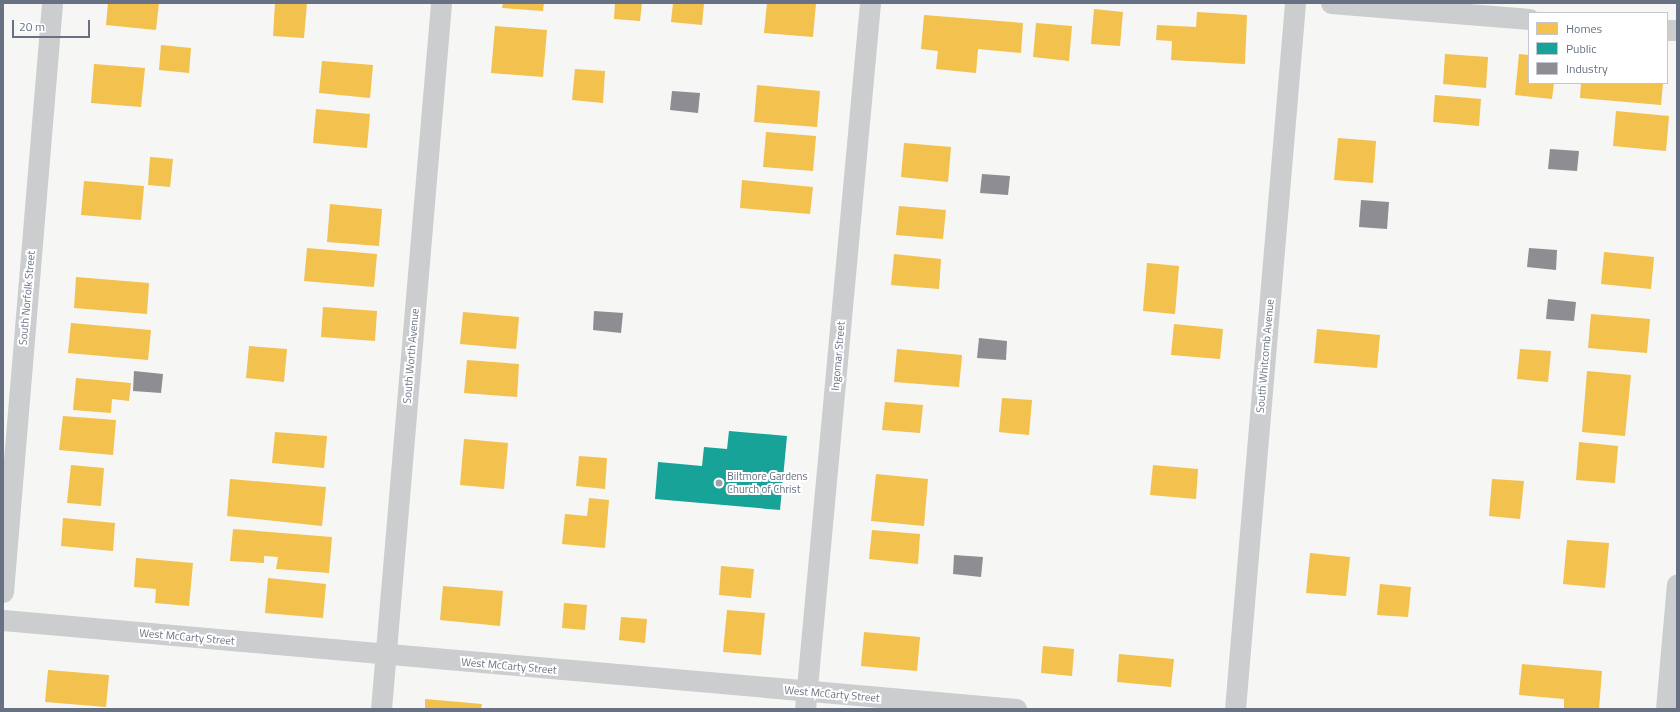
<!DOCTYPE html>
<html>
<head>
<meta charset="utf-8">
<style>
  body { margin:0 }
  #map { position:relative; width:1680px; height:712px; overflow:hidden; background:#f6f6f5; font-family:"Titillium Web",sans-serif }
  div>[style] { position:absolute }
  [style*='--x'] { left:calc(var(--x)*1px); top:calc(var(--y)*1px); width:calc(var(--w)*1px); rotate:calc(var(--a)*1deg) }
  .homes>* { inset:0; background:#f2c14e }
  .public>* { inset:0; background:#17a398 }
  .industry>* { inset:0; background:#8d8d92 }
  .minor>* { height:21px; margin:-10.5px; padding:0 10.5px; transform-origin:10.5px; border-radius:10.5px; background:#cccdcf }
  .dots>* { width:11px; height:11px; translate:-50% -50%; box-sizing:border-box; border:2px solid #fff; border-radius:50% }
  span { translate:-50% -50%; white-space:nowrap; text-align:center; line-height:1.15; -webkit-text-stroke:4px #fff; paint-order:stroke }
  .street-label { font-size:11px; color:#687184 }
  .poi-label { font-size:11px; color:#687184 }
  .left { translate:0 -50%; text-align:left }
  .frame { position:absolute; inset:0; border:4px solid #687184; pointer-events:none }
  .legend { position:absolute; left:1528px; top:12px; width:140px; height:72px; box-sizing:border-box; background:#fff; border:1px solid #c3c6ce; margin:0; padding:5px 7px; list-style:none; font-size:12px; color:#687184 }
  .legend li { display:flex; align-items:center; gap:8px; height:20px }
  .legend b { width:20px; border:1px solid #c3c6ce }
  .scale { position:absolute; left:12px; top:20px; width:78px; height:18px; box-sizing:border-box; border:2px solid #687184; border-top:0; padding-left:5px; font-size:12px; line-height:14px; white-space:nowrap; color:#687184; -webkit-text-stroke:3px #fff; paint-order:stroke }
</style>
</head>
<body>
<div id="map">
  <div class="homes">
    <div style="clip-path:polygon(108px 3px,159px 3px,156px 30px,106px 25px)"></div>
    <div style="clip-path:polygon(275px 3px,307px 3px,304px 38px,273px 36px)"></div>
    <div style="clip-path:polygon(503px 3px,544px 3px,543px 11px,502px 8px)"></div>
    <div style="clip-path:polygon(615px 3px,642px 3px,640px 21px,614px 19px)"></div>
    <div style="clip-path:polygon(673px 3px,704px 3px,702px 25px,671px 22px)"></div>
    <div style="clip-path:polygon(767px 3px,816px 3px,813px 37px,764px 33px)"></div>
    <div style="clip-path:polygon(1094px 9px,1123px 12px,1120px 46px,1091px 44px)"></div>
    <div style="clip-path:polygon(1197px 12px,1247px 15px,1245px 64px,1171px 60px,1172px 41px,1156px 40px,1157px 25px,1196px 27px)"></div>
    <div style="clip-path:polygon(924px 15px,1023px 23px,1021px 53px,978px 49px,976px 73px,936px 69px,938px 51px,921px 49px)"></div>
    <div style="clip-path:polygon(1036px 23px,1072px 26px,1069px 61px,1033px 57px)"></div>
    <div style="clip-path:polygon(495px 26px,547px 30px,543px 77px,491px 73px)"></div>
    <div style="clip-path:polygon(161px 45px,191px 48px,189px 73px,159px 70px)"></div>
    <div style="clip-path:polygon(1445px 54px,1488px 57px,1486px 88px,1443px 84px)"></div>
    <div style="clip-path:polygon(1519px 54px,1529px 55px,1529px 83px,1554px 83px,1552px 99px,1515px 95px)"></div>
    <div style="clip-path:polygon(322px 61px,373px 65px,370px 98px,319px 93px)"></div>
    <div style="clip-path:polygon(94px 64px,145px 68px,141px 107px,91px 103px)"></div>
    <div style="clip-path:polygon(575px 69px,605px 71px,603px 103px,572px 100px)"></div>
    <div style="clip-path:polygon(1581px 83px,1663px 83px,1661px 105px,1580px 98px)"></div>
    <div style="clip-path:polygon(757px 85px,820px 91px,817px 127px,754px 122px)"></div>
    <div style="clip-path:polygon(1435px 95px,1481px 99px,1479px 126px,1433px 122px)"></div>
    <div style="clip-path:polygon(316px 109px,370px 114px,367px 148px,313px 143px)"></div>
    <div style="clip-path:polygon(1616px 111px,1669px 116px,1666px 151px,1613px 146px)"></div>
    <div style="clip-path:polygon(766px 132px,816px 136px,813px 171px,763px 167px)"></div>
    <div style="clip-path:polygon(1338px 138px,1376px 141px,1373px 183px,1334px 180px)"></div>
    <div style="clip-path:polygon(904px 143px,951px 147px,948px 182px,901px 177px)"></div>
    <div style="clip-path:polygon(150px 157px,173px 159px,170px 187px,148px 185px)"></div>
    <div style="clip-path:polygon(742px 180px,813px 187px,810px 214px,740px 208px)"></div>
    <div style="clip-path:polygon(84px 181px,144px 186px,141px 220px,81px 215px)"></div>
    <div style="clip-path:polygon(330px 204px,382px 209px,379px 246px,327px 242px)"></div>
    <div style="clip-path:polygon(899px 206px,946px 210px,943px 239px,896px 235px)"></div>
    <div style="clip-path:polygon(307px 248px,377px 254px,374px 287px,304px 281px)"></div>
    <div style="clip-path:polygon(1604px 252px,1654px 257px,1651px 289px,1601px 284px)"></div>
    <div style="clip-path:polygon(894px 254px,941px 259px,939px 289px,891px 285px)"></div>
    <div style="clip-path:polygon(1147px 263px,1179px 266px,1175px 314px,1143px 311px)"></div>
    <div style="clip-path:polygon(76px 277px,149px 283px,147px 314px,74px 308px)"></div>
    <div style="clip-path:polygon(323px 307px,377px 311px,375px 341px,321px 337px)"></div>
    <div style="clip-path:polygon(463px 312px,519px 317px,516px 349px,460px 344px)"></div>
    <div style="clip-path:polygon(1591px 314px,1650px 319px,1647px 353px,1588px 348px)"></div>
    <div style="clip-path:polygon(71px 323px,151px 330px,148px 360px,68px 353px)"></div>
    <div style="clip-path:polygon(1174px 324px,1223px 329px,1220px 359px,1171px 355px)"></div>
    <div style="clip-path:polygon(1317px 329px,1380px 335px,1377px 368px,1314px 363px)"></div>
    <div style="clip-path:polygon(249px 346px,287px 349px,284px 382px,246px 378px)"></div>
    <div style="clip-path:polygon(897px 349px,962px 355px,959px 387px,894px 382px)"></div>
    <div style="clip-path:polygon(1520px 349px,1551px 351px,1548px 382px,1517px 379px)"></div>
    <div style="clip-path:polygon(467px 360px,519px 364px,517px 397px,464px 393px)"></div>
    <div style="clip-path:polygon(1587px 371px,1631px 375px,1625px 436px,1582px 432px)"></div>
    <div style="clip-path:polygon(76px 378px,131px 383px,129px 401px,112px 399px,111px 413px,73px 410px)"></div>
    <div style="clip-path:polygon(1002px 398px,1032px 400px,1029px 435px,999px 432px)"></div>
    <div style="clip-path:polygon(885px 402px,923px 405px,920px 433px,882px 430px)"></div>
    <div style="clip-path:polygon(63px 416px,116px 420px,113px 455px,59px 450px)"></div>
    <div style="clip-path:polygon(275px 432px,327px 436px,324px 468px,272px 463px)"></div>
    <div style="clip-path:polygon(464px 439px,508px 443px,504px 489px,460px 485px)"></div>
    <div style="clip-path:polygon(1579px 442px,1618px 446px,1615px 483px,1576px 480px)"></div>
    <div style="clip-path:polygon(579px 456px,607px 458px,605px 489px,576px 486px)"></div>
    <div style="clip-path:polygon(71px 465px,104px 468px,101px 506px,67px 503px)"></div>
    <div style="clip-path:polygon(1153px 465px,1198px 469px,1196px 499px,1150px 495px)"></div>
    <div style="clip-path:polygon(876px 474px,928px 479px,924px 526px,871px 521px)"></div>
    <div style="clip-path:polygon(230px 479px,326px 487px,322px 526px,227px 516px)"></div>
    <div style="clip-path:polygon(1492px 479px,1524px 481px,1520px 519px,1489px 516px)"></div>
    <div style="clip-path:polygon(589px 498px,609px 500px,605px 548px,562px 544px,565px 514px,587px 516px)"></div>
    <div style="clip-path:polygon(63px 518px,115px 523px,113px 551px,61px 546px)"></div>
    <div style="clip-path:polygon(233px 529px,332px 537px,329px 573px,276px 569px,278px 557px,264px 556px,264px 563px,230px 561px)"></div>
    <div style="clip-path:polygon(872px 530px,920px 534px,918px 564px,869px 559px)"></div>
    <div style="clip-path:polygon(1567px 540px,1609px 543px,1605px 588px,1563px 584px)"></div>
    <div style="clip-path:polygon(1310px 553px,1350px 557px,1346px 596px,1306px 593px)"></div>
    <div style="clip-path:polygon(136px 558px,193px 563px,189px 606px,155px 603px,156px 589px,134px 587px)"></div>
    <div style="clip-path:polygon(721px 566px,754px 569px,751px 598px,719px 595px)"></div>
    <div style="clip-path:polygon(268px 578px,326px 584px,323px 618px,265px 613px)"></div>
    <div style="clip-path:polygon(1380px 584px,1411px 587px,1408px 617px,1377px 615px)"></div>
    <div style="clip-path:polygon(443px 586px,503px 591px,500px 626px,440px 620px)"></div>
    <div style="clip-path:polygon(564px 603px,587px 605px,585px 630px,562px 628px)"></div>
    <div style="clip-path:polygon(727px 610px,765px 613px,761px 655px,723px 652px)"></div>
    <div style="clip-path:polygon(621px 617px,647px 619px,645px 643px,619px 640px)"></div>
    <div style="clip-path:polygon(864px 632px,920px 637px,917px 671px,861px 666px)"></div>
    <div style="clip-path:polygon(1043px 646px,1074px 649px,1072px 676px,1041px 673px)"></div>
    <div style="clip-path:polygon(1119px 654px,1174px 659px,1171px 687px,1117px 682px)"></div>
    <div style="clip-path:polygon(1522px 664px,1602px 671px,1599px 709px,1564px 709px,1564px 699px,1519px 695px)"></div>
    <div style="clip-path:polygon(48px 670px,109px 675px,106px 707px,45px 702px)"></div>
    <div style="clip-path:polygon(425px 699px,482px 704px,481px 709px,425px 709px)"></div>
  </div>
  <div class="public">
    <div style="clip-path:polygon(729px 431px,787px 436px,780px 510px,655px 499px,658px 462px,702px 466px,704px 447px,727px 449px)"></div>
  </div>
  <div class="industry">
    <div style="clip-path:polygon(672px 91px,700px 93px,698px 113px,670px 110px)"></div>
    <div style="clip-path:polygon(1550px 149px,1579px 151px,1577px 171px,1548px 169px)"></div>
    <div style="clip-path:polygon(982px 174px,1010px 176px,1008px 195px,980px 193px)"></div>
    <div style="clip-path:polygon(1361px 200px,1389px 202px,1387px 229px,1359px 227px)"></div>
    <div style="clip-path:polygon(1529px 248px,1557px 250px,1556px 270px,1527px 267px)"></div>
    <div style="clip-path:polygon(1548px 299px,1576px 302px,1574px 321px,1546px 319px)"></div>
    <div style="clip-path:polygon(594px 311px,623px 313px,621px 333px,593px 330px)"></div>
    <div style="clip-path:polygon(979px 338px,1007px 341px,1006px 360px,977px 358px)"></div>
    <div style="clip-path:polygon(134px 371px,163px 374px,161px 393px,133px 391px)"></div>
    <div style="clip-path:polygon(954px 555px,983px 557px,981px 577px,953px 574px)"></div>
  </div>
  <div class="minor">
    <div style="--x:1331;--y:3;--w:199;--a:4.6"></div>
    <div style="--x:1667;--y:30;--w:10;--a:0"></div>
    <div style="--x:3;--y:592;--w:591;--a:-85.24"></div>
    <div style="--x:3;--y:620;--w:1017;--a:5.02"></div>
    <div style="--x:381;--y:709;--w:709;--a:-85.14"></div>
    <div style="--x:805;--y:709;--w:709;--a:-84.74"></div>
    <div style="--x:1235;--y:709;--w:709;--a:-85.14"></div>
    <div style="--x:1666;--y:709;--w:125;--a:-85"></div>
  </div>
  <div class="dots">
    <div style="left:719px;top:483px;background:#9aa0ac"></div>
  </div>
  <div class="street-label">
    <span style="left:27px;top:298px;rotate:-85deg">South Norfolk Street</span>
    <span style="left:411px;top:356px;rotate:-85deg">South Worth Avenue</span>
    <span style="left:838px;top:356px;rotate:-85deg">Ingomar Street</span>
    <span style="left:1265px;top:356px;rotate:-85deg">South Whitcomb Avenue</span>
    <span style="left:187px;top:637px;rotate:5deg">West McCarty Street</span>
    <span style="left:509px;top:666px;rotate:5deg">West McCarty Street</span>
    <span style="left:832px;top:694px;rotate:5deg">West McCarty Street</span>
  </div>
  <div class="poi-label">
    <span class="left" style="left:727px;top:483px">Biltmore Gardens<br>Church of Christ</span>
  </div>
  <div class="frame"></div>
  <ul class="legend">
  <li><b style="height:11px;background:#f2c14e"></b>Homes</li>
  <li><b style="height:11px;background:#17a398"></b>Public</li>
  <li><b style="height:11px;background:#8d8d92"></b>Industry</li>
  </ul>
  <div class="scale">20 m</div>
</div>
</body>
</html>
